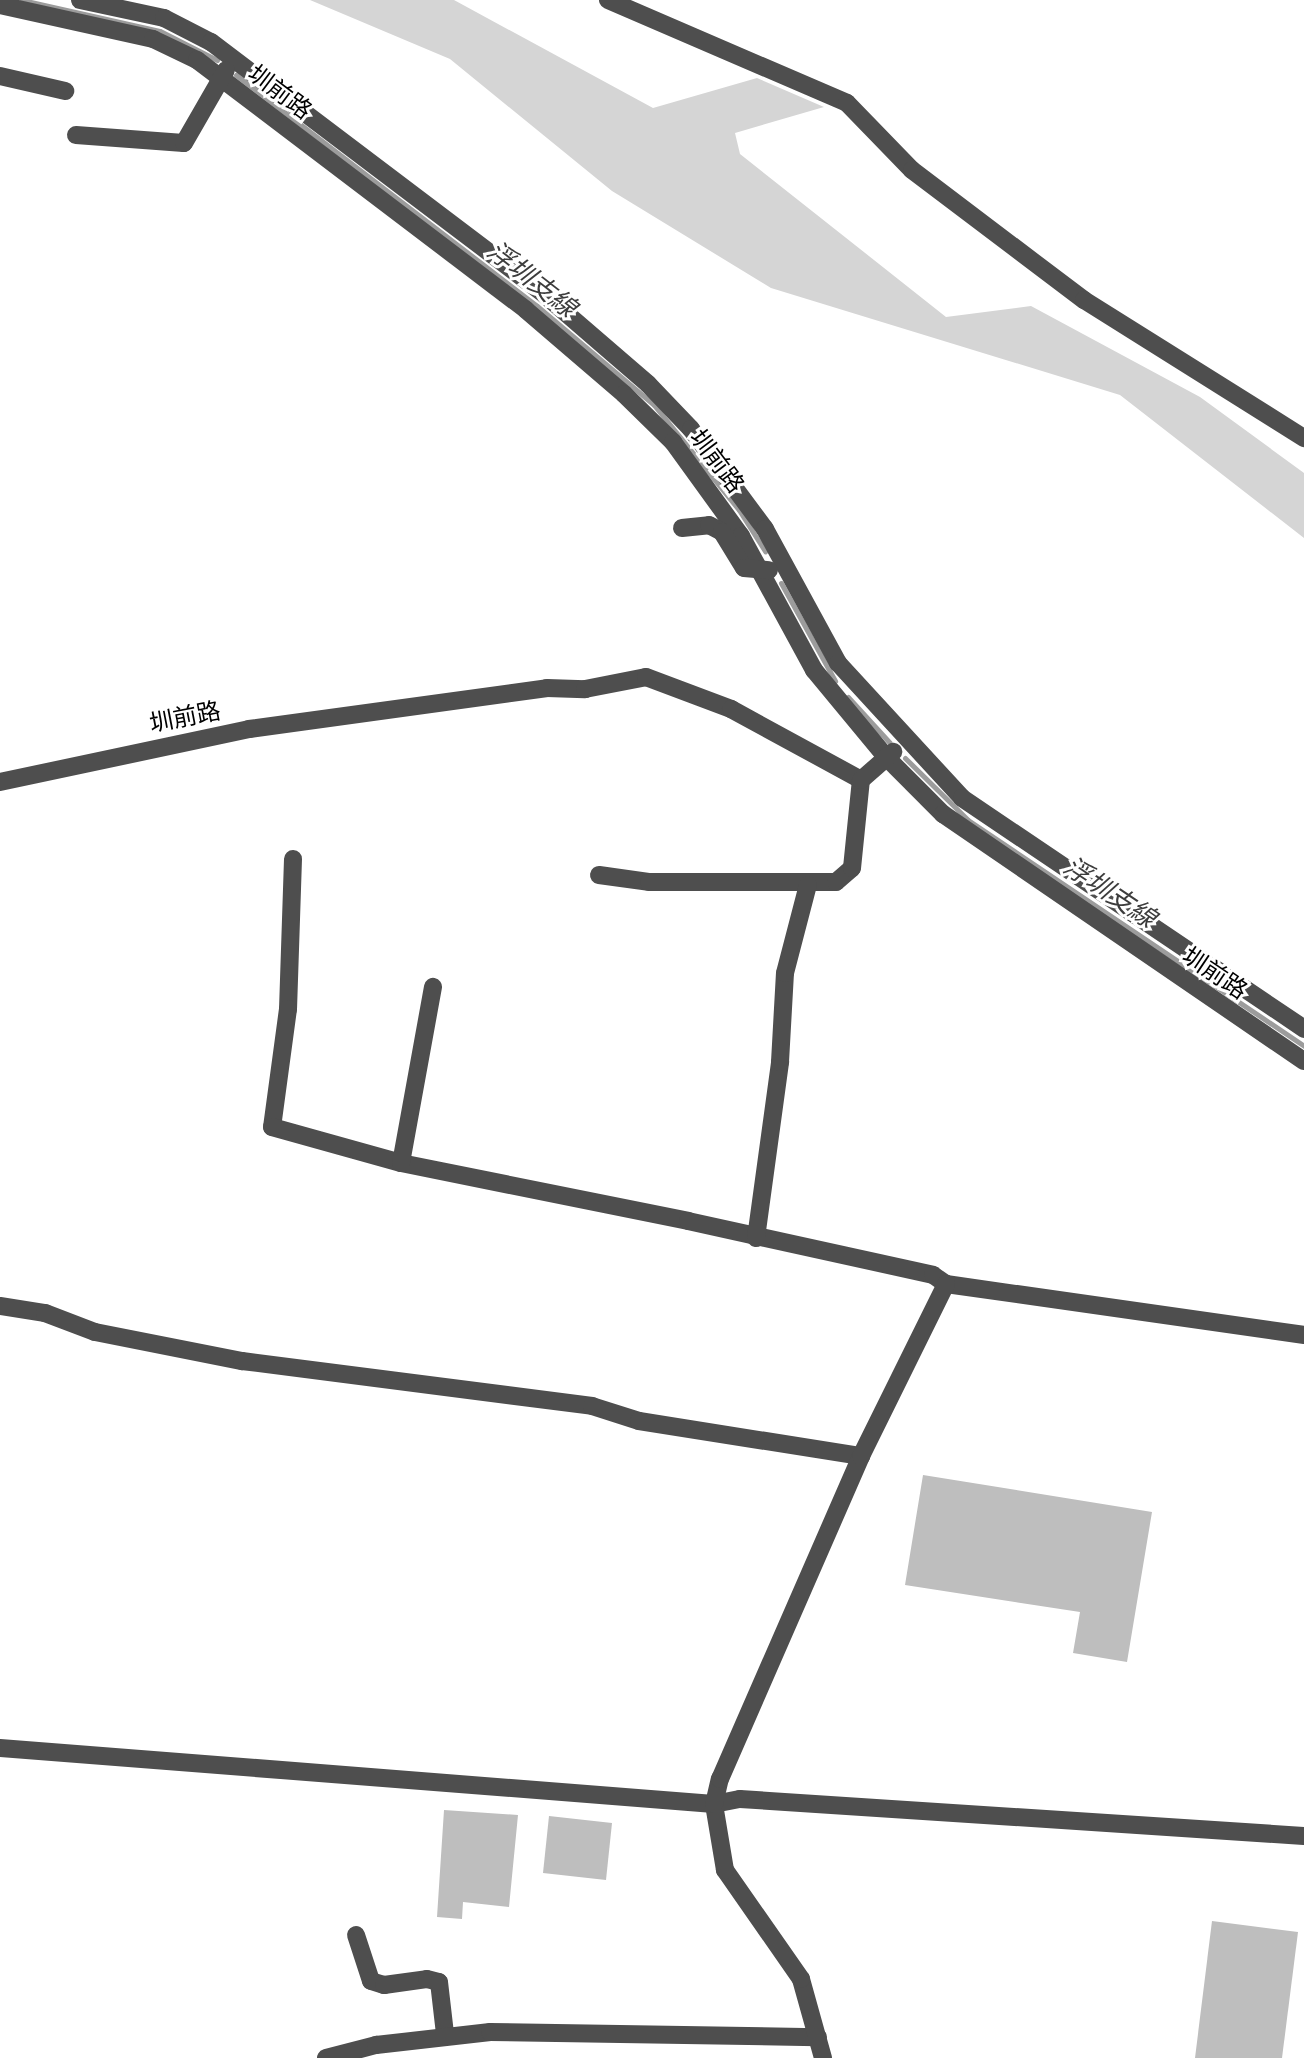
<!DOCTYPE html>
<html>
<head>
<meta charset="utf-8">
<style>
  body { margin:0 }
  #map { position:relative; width:1304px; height:2058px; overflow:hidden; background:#fff; font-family:"IBM Plex Sans","Noto Sans TC",sans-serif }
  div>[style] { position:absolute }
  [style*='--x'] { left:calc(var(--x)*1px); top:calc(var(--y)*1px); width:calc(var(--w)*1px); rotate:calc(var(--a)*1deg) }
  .green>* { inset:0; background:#d5d5d5 }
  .stream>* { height:5px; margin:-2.5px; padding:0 2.5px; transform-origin:2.5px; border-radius:2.5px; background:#9c9c9c }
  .building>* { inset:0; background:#bebebe }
  .minor>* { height:18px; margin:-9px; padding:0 9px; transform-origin:9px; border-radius:9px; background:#4e4e4e }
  span { translate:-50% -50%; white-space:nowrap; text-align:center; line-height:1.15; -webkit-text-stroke:6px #fff; paint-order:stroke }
  .street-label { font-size:24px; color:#000 }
  .water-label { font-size:26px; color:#3d3d3d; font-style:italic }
</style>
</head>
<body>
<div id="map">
  <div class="green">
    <div style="clip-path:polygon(310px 0,454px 0,653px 108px,757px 78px,824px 107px,735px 133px,740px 154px,946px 317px,1031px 306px,1200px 397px,1304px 473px,1304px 538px,1120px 395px,771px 288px,612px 191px,450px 59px)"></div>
  </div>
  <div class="stream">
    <div style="--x:22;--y:0;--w:141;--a:12.7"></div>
    <div style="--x:160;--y:31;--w:64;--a:27"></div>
    <div style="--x:236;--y:75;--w:379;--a:37.5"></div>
    <div style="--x:537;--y:306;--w:153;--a:40.2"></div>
    <div style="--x:654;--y:405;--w:135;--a:51"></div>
    <div style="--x:739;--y:510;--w:49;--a:57.6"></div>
    <div style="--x:781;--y:583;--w:112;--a:61.1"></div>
    <div style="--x:848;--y:697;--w:62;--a:47.6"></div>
    <div style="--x:905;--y:758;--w:88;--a:44.5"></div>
    <div style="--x:968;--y:820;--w:405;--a:33.9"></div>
  </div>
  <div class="building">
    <div style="clip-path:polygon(923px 1475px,1152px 1512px,1127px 1662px,1073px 1653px,1080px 1612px,905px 1585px)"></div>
    <div style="clip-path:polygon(444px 1810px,518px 1815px,509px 1907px,463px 1902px,462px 1919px,437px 1917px)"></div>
    <div style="clip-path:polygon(549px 1816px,612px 1823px,606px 1880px,543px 1873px)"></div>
    <div style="clip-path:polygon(1212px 1921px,1298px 1932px,1282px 2058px,1195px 2058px)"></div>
  </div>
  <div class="minor">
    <div style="--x:80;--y:0;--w:86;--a:12.1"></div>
    <div style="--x:164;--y:18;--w:53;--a:27.1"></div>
    <div style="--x:211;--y:42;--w:419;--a:37.1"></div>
    <div style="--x:545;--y:295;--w:136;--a:40.8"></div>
    <div style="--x:648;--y:384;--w:62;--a:46.3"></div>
    <div style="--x:691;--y:429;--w:124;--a:53.5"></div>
    <div style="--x:765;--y:529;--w:153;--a:61.4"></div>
    <div style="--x:838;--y:663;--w:183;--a:47.4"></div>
    <div style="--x:962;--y:798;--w:413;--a:34"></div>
    <div style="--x:608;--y:0;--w:260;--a:23.3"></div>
    <div style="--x:847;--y:103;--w:93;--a:45.9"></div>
    <div style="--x:912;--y:170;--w:216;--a:37.1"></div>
    <div style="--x:1084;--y:300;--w:260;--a:32.1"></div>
    <div style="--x:0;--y:5;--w:157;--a:12.5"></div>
    <div style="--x:153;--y:39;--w:49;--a:25.5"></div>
    <div style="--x:197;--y:60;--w:413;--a:37.2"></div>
    <div style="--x:526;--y:310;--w:129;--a:40.6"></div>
    <div style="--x:624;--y:394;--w:69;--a:44.4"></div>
    <div style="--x:673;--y:442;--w:116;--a:54.1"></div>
    <div style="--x:741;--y:536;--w:153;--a:61.4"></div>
    <div style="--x:814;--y:670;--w:113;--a:50.4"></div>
    <div style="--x:886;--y:757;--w:81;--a:45"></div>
    <div style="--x:943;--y:814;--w:437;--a:34.4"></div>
    <div style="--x:0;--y:76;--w:67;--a:13"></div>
    <div style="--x:76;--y:135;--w:108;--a:4.2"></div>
    <div style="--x:184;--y:143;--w:84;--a:-60.1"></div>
    <div style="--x:682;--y:528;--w:27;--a:-6"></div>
    <div style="--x:709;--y:525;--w:15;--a:28"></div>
    <div style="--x:722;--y:532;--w:42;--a:58.6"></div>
    <div style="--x:744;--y:568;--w:25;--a:5"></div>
    <div style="--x:0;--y:782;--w:255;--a:-12"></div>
    <div style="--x:249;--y:729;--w:301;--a:-7.8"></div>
    <div style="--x:547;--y:688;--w:38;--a:2"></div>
    <div style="--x:585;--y:689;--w:62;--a:-11.1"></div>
    <div style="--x:646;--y:677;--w:91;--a:20.6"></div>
    <div style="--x:731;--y:709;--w:148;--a:28.6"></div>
    <div style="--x:293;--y:859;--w:150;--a:91.9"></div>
    <div style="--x:288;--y:1009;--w:119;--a:97.7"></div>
    <div style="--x:272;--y:1127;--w:134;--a:15.6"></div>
    <div style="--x:401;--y:1163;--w:293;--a:11.4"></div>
    <div style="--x:688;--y:1221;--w:251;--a:12.4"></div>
    <div style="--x:933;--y:1275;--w:16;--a:35"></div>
    <div style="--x:946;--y:1284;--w:362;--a:8.1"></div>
    <div style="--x:599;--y:875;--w:50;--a:8"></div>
    <div style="--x:649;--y:882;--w:187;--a:0"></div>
    <div style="--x:836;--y:882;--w:21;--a:-41"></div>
    <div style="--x:852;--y:868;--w:88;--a:-84.2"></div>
    <div style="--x:861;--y:780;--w:43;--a:-41.2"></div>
    <div style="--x:401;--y:1163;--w:179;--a:-79.7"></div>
    <div style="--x:756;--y:1238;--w:178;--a:-82.2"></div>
    <div style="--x:780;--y:1062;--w:89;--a:-86.8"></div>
    <div style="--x:785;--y:973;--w:91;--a:-75.4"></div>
    <div style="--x:0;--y:1306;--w:46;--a:8.8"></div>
    <div style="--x:45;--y:1313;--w:53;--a:20.8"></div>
    <div style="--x:95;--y:1332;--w:150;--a:11.2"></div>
    <div style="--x:242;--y:1361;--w:353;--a:7.3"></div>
    <div style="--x:592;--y:1406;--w:49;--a:17.7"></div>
    <div style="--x:639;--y:1421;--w:225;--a:9"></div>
    <div style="--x:0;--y:1748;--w:716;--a:4.48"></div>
    <div style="--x:714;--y:1804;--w:26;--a:-11"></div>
    <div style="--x:740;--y:1799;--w:565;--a:3.75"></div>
    <div style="--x:356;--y:1935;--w:48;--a:71.9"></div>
    <div style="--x:371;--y:1981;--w:14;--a:17"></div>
    <div style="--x:384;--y:1985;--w:43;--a:-7.9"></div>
    <div style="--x:427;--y:1979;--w:12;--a:14"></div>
    <div style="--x:439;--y:1982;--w:52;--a:83.4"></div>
    <div style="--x:326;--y:2058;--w:52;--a:-14.6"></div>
    <div style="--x:376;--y:2045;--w:115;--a:-6.5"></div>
    <div style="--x:490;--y:2032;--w:328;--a:0.9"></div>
    <div style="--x:823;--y:2058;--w:82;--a:-105.6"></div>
    <div style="--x:801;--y:1979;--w:133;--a:-124.9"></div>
    <div style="--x:725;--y:1870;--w:67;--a:-99.5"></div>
    <div style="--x:714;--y:1804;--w:26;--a:-77"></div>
    <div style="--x:720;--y:1779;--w:352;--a:-66.4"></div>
    <div style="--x:861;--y:1456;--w:192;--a:-63.7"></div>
  </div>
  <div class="street-label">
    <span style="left:280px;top:92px;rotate:37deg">圳前路</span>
    <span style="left:717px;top:461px;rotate:53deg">圳前路</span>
    <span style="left:185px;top:717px;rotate:-11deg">圳前路</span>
    <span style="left:1215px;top:973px;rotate:34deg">圳前路</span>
  </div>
  <div class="water-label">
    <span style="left:532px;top:279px;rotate:38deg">浮圳支線</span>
    <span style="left:1110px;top:892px;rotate:34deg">浮圳支線</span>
  </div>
</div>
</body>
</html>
